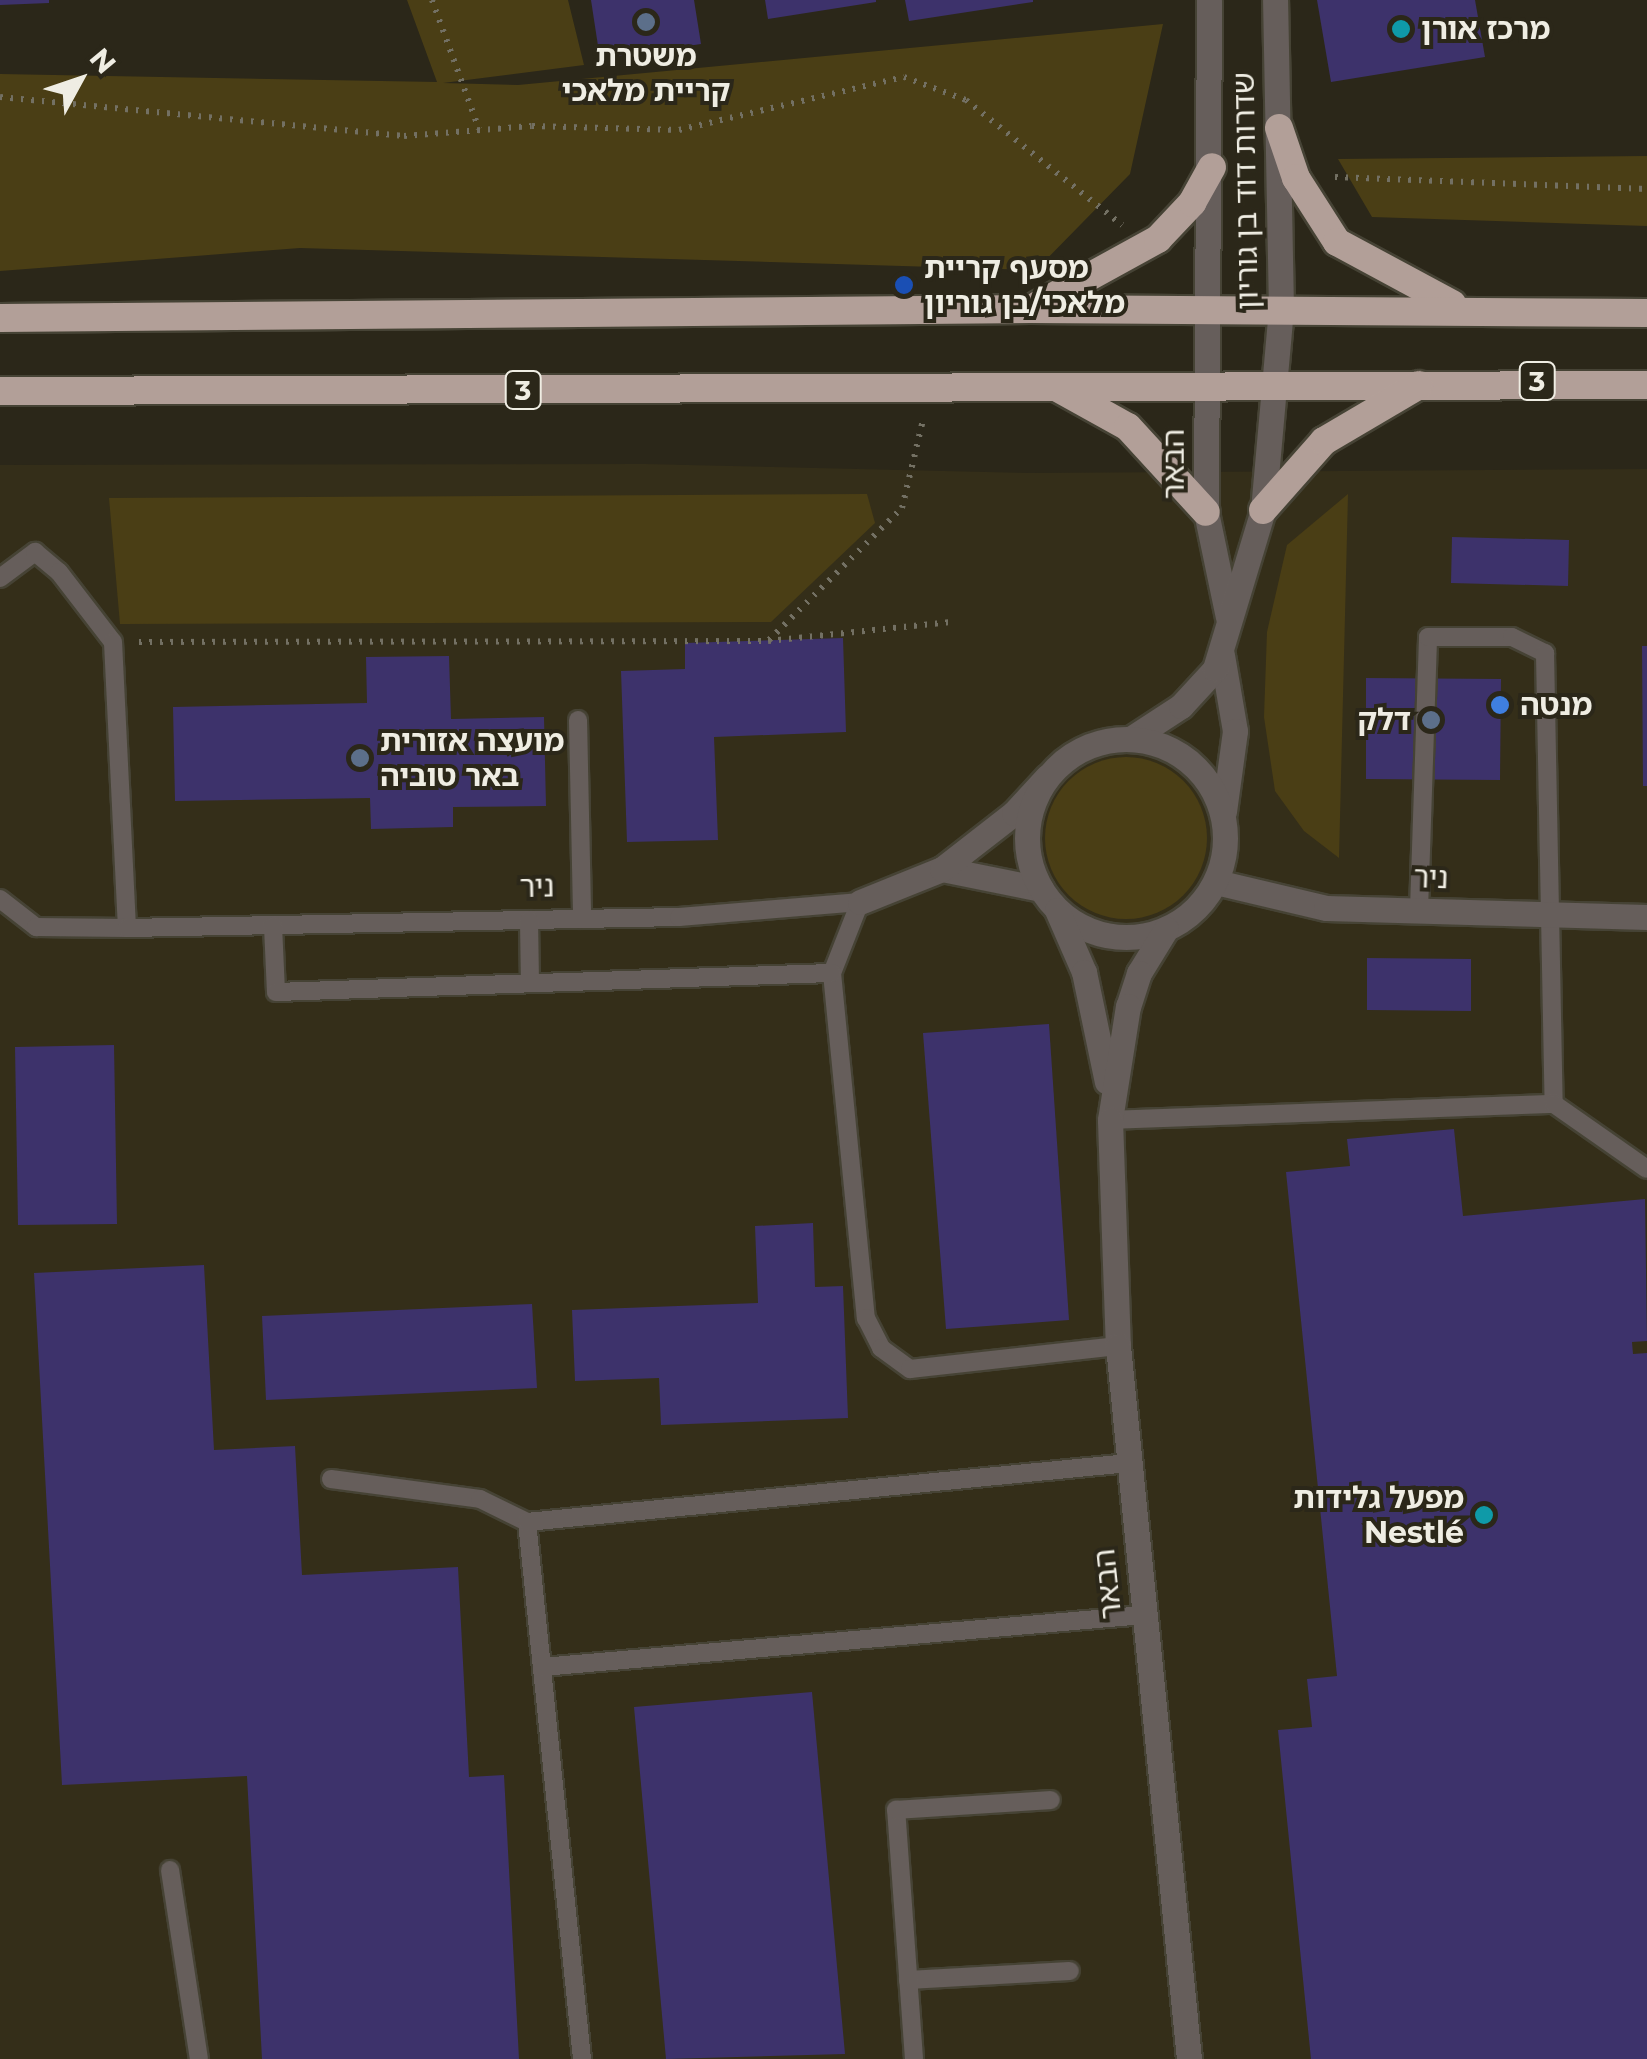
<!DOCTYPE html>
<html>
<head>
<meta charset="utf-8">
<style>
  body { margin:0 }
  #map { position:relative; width:1647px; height:2059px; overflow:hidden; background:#2b2719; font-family:Montserrat,"Noto Sans Hebrew",sans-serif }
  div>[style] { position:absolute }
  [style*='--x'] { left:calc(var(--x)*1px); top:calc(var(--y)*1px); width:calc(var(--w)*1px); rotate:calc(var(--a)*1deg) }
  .built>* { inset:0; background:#342e19 }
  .green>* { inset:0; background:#4a3e15 }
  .round { border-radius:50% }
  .building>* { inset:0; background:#3d326b }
  .path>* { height:6px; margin-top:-3px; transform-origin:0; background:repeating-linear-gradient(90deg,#737063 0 2.5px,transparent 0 10.5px) }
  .roads { filter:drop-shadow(2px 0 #464335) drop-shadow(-2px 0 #464335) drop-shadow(0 2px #464335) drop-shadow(0 -2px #464335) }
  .service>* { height:18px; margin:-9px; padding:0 9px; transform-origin:9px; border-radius:9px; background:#665e5b }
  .minor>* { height:25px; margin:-12.5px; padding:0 12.5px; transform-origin:12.5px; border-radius:12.5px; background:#665e5b }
  .tertiary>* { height:25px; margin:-12.5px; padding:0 12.5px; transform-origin:12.5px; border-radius:12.5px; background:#665e5b }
  .tertiary>.ring { margin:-12.5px; padding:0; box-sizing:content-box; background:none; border:25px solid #665e5b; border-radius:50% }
  .trunk>* { height:28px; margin:-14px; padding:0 14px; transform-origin:14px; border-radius:14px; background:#b29f98 }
  .dots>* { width:28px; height:28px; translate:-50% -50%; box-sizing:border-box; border:5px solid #2b2719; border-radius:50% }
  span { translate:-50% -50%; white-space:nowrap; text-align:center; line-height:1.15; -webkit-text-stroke:8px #2b2719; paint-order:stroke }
  .shield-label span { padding:2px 8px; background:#2b2719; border:2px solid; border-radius:8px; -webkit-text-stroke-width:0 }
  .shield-label { font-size:28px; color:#efede3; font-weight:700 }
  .poi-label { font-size:30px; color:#efede3; font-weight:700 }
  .left { translate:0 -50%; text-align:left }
  .right { translate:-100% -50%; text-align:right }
  .street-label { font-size:30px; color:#efede3 }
  .north { position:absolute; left:30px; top:30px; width:100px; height:100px; -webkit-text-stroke:8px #2b2719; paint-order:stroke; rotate:50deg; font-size:28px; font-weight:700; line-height:40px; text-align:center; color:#efede3 }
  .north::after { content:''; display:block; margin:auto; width:35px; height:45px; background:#efede3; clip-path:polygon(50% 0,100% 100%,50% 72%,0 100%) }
</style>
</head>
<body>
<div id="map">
  <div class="built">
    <div style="clip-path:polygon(644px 464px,1031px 473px,1647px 469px,1647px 2059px,0 2059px,0 465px)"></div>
  </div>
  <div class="green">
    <div style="clip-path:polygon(407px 0,568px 0,584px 65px,443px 83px,518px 85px,1163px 24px,1130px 174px,1036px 270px,300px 248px,0 271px,0 74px,437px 82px)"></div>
    <div style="clip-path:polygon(1647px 156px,1647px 226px,1372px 217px,1338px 159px)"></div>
    <div style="clip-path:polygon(867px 494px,875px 523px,771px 622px,120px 624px,109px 498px)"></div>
    <div style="clip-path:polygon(1348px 494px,1339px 858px,1304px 831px,1275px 791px,1264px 717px,1267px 632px,1287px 545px)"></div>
    <div class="round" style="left:1045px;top:757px;width:162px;height:162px"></div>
  </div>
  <div class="building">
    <div style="clip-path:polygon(0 0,49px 0,49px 3px,0 5px)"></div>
    <div style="clip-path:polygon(591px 0,694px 0,701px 44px,600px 59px)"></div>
    <div style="clip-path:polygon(765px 0,876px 0,876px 2px,768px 19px)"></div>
    <div style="clip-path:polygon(905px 0,1033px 0,1033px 2px,909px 21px)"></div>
    <div style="clip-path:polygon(1317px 0,1475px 0,1485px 57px,1331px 82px)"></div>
    <div style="clip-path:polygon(1452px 537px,1569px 540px,1568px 586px,1451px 583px)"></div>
    <div style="clip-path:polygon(843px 638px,846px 732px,714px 737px,718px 840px,627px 842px,621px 671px,685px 669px,685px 643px)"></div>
    <div style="clip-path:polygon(1642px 646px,1647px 646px,1647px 786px,1643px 786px)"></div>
    <div style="clip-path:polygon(449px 656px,451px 719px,544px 717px,546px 806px,453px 807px,453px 827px,371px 829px,370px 798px,175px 801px,173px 707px,367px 703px,366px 657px)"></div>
    <div style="clip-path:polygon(1366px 678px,1501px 679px,1500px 780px,1366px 779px)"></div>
    <div style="clip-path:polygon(1367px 958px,1471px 959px,1471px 1011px,1367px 1010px)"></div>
    <div style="clip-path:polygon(1049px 1024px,1069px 1320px,946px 1329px,923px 1033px)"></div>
    <div style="clip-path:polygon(114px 1045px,117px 1224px,18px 1225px,15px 1047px)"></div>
    <div style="clip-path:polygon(1454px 1129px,1463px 1216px,1645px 1199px,1647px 1341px,1632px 1342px,1633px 1354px,1647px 1353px,1647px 2059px,1311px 2059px,1278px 1730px,1312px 1727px,1307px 1679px,1337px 1676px,1286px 1172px,1350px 1166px,1347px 1139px)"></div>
    <div style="clip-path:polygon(813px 1223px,815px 1287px,843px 1286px,848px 1418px,661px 1425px,659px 1378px,575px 1381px,572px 1310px,758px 1303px,755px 1226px)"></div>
    <div style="clip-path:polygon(204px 1265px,214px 1450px,295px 1446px,302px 1575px,458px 1567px,469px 1777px,504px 1775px,519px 2059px,262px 2059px,247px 1776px,62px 1785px,34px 1273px)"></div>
    <div style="clip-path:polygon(532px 1304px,537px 1388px,266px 1400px,262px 1316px)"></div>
    <div style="clip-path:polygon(812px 1692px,845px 2054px,666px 2059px,634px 1707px)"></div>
  </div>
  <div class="path">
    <div style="--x:432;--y:0;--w:137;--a:70"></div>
    <div style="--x:0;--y:97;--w:406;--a:5.5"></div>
    <div style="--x:404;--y:136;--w:128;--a:-4.5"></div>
    <div style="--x:532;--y:126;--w:147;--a:1.6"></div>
    <div style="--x:679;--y:130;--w:231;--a:-13.3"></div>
    <div style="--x:904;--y:77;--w:66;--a:20.4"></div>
    <div style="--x:966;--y:100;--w:200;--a:38.7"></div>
    <div style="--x:1335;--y:177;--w:312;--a:2.2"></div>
    <div style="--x:769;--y:640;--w:187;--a:-44.8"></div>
    <div style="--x:902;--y:508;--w:90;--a:-76.6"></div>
    <div style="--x:139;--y:642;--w:629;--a:-0.09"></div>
    <div style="--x:768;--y:641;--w:184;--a:-5.9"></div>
  </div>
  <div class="roads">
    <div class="service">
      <div style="--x:0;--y:578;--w:44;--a:-36.6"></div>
      <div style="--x:35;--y:552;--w:31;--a:40"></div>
      <div style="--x:59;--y:572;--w:88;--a:52.4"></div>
      <div style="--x:113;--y:642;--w:286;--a:87.2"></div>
      <div style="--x:578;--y:720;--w:199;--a:88.8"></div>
      <div style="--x:0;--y:899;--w:46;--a:37.9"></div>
      <div style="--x:36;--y:927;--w:91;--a:0.6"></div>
      <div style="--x:127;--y:928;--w:552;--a:-1.14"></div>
      <div style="--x:679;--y:917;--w:182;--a:-4.7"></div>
      <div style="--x:860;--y:902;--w:76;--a:111.5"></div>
      <div style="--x:832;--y:973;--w:347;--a:84.4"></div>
      <div style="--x:866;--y:1318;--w:34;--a:63"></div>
      <div style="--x:881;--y:1348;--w:36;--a:36"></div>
      <div style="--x:910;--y:1369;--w:209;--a:-6.3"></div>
      <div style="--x:1419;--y:910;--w:273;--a:-88.1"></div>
      <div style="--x:1428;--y:637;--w:84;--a:0"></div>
      <div style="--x:1512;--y:637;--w:37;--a:26"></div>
      <div style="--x:1545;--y:653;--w:451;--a:88.9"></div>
      <div style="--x:529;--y:920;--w:62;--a:89.1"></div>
      <div style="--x:273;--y:926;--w:66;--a:87.4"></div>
      <div style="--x:276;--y:992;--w:556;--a:-1.96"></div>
      <div style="--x:1110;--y:1120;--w:444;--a:-2.1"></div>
      <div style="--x:1554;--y:1104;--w:113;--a:35"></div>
      <div style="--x:331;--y:1479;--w:150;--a:7.6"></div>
      <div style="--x:480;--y:1499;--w:52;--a:26.1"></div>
      <div style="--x:527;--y:1522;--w:540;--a:84.15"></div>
      <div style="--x:527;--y:1522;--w:605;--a:-5.6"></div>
      <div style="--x:542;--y:1667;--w:604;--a:-4.94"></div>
      <div style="--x:170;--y:1870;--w:191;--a:81.3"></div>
      <div style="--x:908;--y:1980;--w:162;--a:-3.2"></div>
      <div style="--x:914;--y:2059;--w:250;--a:-94.1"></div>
      <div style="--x:896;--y:1810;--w:155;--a:-3.7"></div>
    </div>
    <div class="minor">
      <div style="--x:942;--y:869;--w:101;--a:11.4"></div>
      <div style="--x:1216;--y:882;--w:113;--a:13.3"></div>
      <div style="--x:1326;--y:908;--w:321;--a:1.6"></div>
      <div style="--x:860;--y:902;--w:88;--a:-21.9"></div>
      <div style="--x:942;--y:869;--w:91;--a:-37.9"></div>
      <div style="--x:1014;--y:813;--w:49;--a:-47.5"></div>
    </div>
    <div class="tertiary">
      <div style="--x:1209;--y:0;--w:512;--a:90.34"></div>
      <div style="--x:1206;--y:512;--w:107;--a:78.2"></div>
      <div style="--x:1222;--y:655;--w:77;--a:80.3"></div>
      <div style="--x:1235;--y:731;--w:81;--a:97.8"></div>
      <div style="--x:1132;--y:738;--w:59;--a:-33.1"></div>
      <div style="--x:1181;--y:706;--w:50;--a:-47.4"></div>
      <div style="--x:1215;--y:669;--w:166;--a:-73.2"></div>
      <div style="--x:1263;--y:510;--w:202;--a:-84.9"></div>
      <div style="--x:1281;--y:309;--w:309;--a:-91.1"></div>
      <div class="ring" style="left:1027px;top:739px;width:173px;height:173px"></div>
      <div style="--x:1057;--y:910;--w:68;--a:66.5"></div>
      <div style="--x:1084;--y:972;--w:112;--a:78.2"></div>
      <div style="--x:1166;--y:929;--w:52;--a:121.5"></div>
      <div style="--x:1139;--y:973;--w:35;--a:108"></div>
      <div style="--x:1128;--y:1006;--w:115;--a:99"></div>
      <div style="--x:1110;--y:1120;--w:226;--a:88"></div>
      <div style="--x:1118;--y:1346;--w:717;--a:84.31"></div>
    </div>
    <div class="trunk">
      <div style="--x:1279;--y:128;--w:53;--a:71.2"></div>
      <div style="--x:1296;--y:178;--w:76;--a:57.4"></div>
      <div style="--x:1337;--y:242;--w:131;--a:28.3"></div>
      <div style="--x:1038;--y:305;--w:137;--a:-28.8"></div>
      <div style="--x:1158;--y:239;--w:50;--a:-46.6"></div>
      <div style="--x:1192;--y:203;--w:41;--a:-60.9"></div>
      <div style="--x:0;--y:318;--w:1031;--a:-0.5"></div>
      <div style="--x:1031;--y:309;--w:616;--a:0.37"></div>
      <div style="--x:1056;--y:387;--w:82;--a:29.1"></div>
      <div style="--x:1128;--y:427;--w:115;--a:47.5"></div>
      <div style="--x:0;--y:391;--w:1647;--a:-0.21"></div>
      <div style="--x:1263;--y:510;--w:92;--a:-48.5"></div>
      <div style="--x:1324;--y:441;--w:110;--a:-30.5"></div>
    </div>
  </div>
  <div class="dots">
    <div style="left:646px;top:22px;background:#5c6f8a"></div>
    <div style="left:1401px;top:29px;background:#0f9aa8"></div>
    <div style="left:904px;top:285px;background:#1a4fb4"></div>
    <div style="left:1500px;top:705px;background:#3f7fe0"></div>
    <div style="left:1431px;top:720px;background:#5c6f8a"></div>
    <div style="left:360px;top:758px;background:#5c6f8a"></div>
    <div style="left:1484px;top:1515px;background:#0f9aa8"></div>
  </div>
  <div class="shield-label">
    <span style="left:1537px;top:381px">3</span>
    <span style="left:523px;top:390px">3</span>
  </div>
  <div class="poi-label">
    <span class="left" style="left:1421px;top:29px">מרכז אורן</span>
    <span style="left:646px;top:73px">משטרת<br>קריית מלאכי</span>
    <span class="left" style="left:924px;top:285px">מסעף קריית<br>מלאכי/בן גוריון</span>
    <span class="left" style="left:1520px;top:705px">מנטה</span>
    <span class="right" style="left:1411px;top:720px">דלק</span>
    <span class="left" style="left:380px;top:758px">מועצה אזורית<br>באר טוביה</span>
    <span class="right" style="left:1464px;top:1515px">מפעל גלידות<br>Nestlé</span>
  </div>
  <div class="street-label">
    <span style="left:1246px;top:191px;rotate:-91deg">שדרות דוד בן גוריון</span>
    <span style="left:1174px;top:464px;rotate:-90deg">הבאר</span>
    <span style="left:1431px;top:878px;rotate:2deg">ניר</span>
    <span style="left:537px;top:887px;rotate:-1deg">ניר</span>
    <span style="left:1108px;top:1584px;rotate:-96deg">הבאר</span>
  </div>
  <div class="north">N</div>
</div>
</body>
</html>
